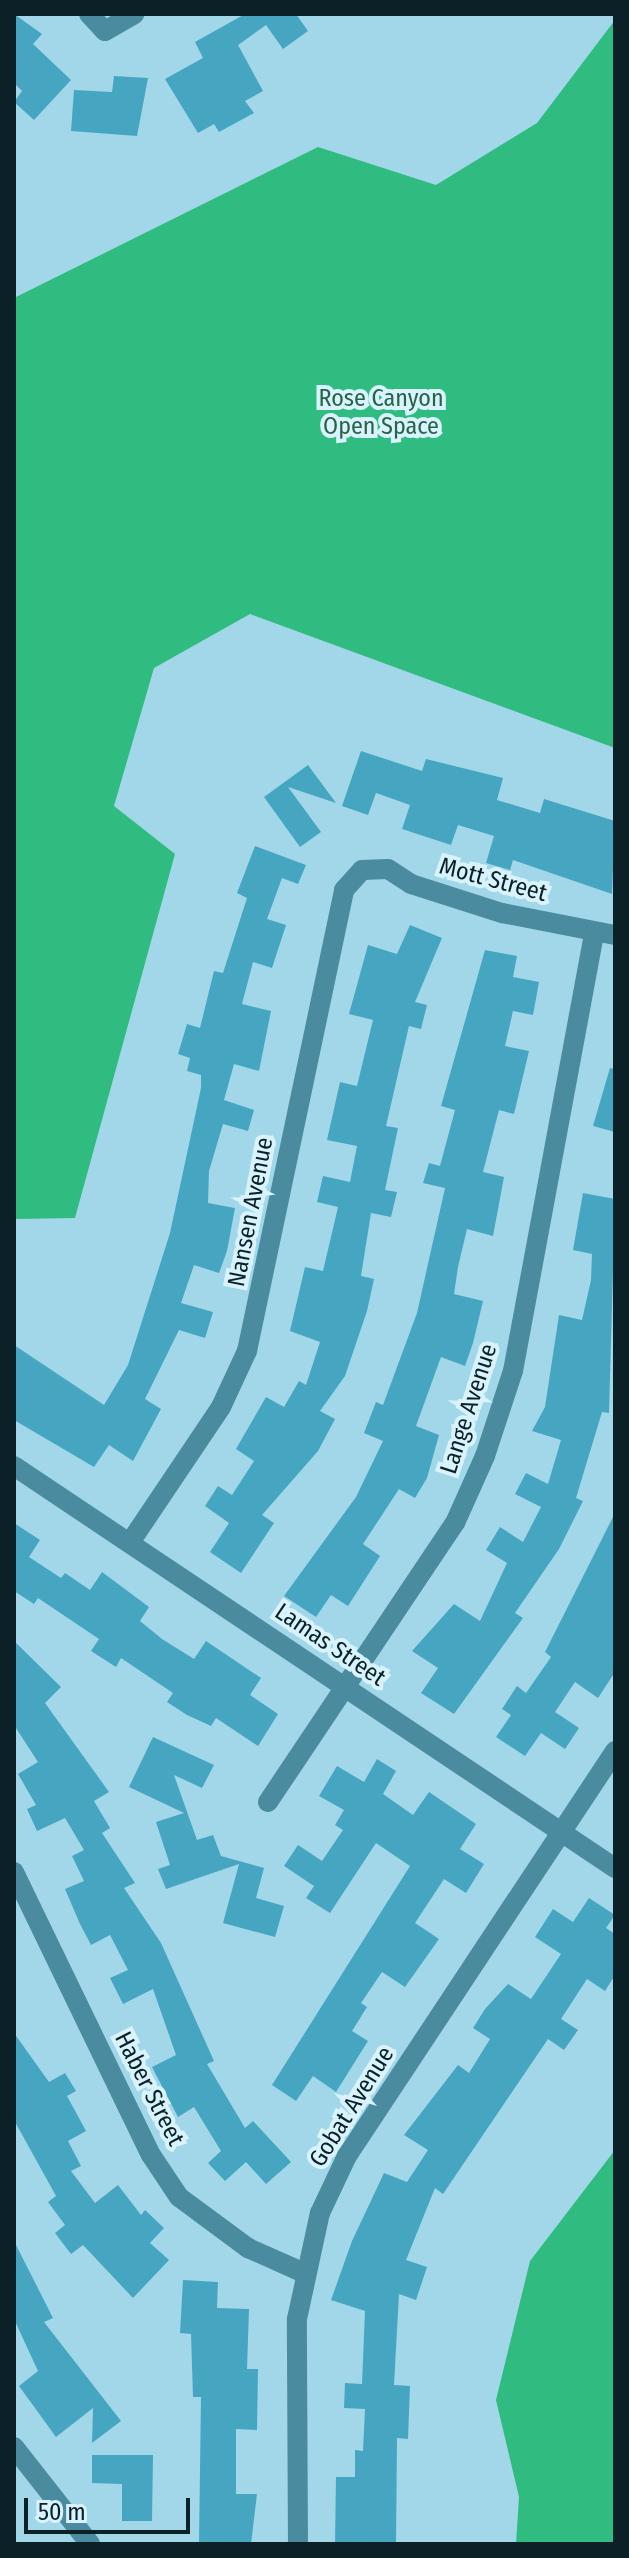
<!DOCTYPE html>
<html>
<head>
<meta charset="utf-8">
<style>
  body { margin:0 }
  #map { position:relative; width:629px; height:2558px; overflow:hidden; background:#a1d7e8; font-family:"Fira Sans Condensed",sans-serif }
  div>[style] { position:absolute }
  [style*='--x'] { left:calc(var(--x)*1px); top:calc(var(--y)*1px); width:calc(var(--w)*1px); rotate:calc(var(--a)*1deg) }
  .green>* { inset:0; background:#30bb81 }
  .building>* { inset:0; background:#46a6c2 }
  .minor>* { height:20px; margin:-10px; padding:0 10px; transform-origin:10px; border-radius:10px; background:#4a8b9f }
  span { translate:-50% -50%; white-space:nowrap; text-align:center; line-height:1.15; -webkit-text-stroke:8px #d8f3fc; paint-order:stroke }
  .park-label { font-size:24px; color:#296347 }
  .street-label { font-size:24px; color:#0b2027 }
  .frame { position:absolute; inset:0; border:16px solid #0b2027; pointer-events:none }
  .scale { position:absolute; left:24px; top:2498px; width:166px; height:36px; box-sizing:border-box; border:4px solid #0b2027; border-top:0; padding-left:10px; font-size:24px; line-height:28px; white-space:nowrap; color:#0b2027; -webkit-text-stroke:6px #d8f3fc; paint-order:stroke }
</style>
</head>
<body>
<div id="map">
  <div class="green">
    <div style="clip-path:polygon(615px 20px,615px 748px,250px 614px,154px 668px,114px 806px,175px 854px,75px 1218px,14px 1219px,14px 298px,318px 147px,436px 185px,537px 123px)"></div>
    <div style="clip-path:polygon(615px 2150px,615px 2544px,516px 2544px,519px 2497px,496px 2400px,530px 2261px)"></div>
  </div>
  <div class="building">
    <div style="clip-path:polygon(14px 14px,42px 34px,33px 44px,71px 80px,34px 120px,14px 102px,22px 91px,14px 83px)"></div>
    <div style="clip-path:polygon(245px 14px,296px 14px,308px 31px,283px 49px,266px 25px,238px 45px,263px 91px,245px 101px,254px 113px,219px 132px,214px 124px,198px 133px,165px 79px,203px 58px,195px 42px)"></div>
    <div style="clip-path:polygon(114px 76px,148px 78px,137px 136px,71px 131px,74px 90px,112px 92px)"></div>
    <div style="clip-path:polygon(361px 751px,422px 771px,426px 759px,503px 778px,497px 800px,540px 813px,544px 799px,615px 821px,612px 894px,513px 860px,510px 870px,486px 863px,494px 836px,458px 825px,451px 845px,402px 829px,410px 805px,376px 793px,368px 815px,342px 806px)"></div>
    <div style="clip-path:polygon(308px 765px,336px 803px,288px 787px,321px 832px,300px 847px,264px 797px)"></div>
    <div style="clip-path:polygon(255px 846px,306px 865px,298px 884px,282px 878px,267px 919px,286px 925px,272px 968px,253px 962px,242px 1004px,271px 1011px,259px 1071px,234px 1064px,224px 1100px,254px 1110px,248px 1131px,223px 1124px,209px 1171px,208px 1203px,235px 1208px,227px 1251px,219px 1273px,194px 1265px,181px 1303px,213px 1312px,205px 1338px,179px 1330px,145px 1399px,161px 1409px,133px 1461px,109px 1445px,94px 1467px,14px 1420px,14px 1345px,104px 1405px,128px 1365px,170px 1233px,201px 1088px,201px 1075px,187px 1071px,190px 1058px,178px 1054px,187px 1024px,200px 1028px,214px 971px,223px 973px,247px 898px,237px 893px)"></div>
    <div style="clip-path:polygon(410px 925px,442px 938px,415px 1002px,427px 1005px,421px 1029px,409px 1026px,386px 1126px,398px 1128px,385px 1190px,397px 1192px,391px 1217px,371px 1213px,361px 1276px,374px 1279px,367px 1311px,345px 1376px,320px 1411px,335px 1419px,318px 1451px,262px 1515px,274px 1523px,241px 1573px,210px 1552px,229px 1523px,205px 1506px,218px 1486px,232px 1495px,254px 1461px,236px 1449px,266px 1397px,284px 1407px,299px 1381px,306px 1385px,320px 1342px,290px 1331px,305px 1267px,323px 1271px,338px 1207px,317px 1202px,323px 1176px,350px 1182px,357px 1146px,327px 1140px,340px 1082px,357px 1086px,373px 1020px,349px 1014px,368px 945px,397px 954px)"></div>
    <div style="clip-path:polygon(485px 950px,517px 956px,513px 977px,539px 982px,533px 1015px,513px 1011px,505px 1046px,529px 1051px,514px 1114px,499px 1110px,483px 1172px,504px 1177px,493px 1236px,467px 1229px,458px 1267px,454px 1294px,483px 1301px,473px 1343px,465px 1366px,441px 1357px,416px 1426px,439px 1435px,427px 1478px,415px 1498px,399px 1489px,363px 1544px,380px 1556px,348px 1606px,331px 1595px,316px 1617px,284px 1596px,356px 1497px,383px 1441px,364px 1433px,376px 1402px,383px 1405px,417px 1313px,445px 1188px,423px 1183px,429px 1163px,440px 1166px,455px 1110px,441px 1106px)"></div>
    <div style="clip-path:polygon(610px 1068px,615px 1069px,615px 1132px,593px 1126px)"></div>
    <div style="clip-path:polygon(583px 1193px,615px 1199px,609px 1413px,602px 1412px,576px 1498px,583px 1501px,559px 1549px,515px 1613px,523px 1618px,454px 1714px,421px 1693px,438px 1668px,412px 1651px,454px 1604px,480px 1621px,507px 1563px,486px 1550px,500px 1527px,523px 1542px,541px 1507px,515px 1494px,526px 1473px,548px 1484px,561px 1440px,532px 1431px,545px 1407px,559px 1315px,582px 1320px,591px 1280px,592px 1254px,573px 1250px)"></div>
    <div style="clip-path:polygon(615px 1513px,615px 1672px,598px 1698px,575px 1682px,555px 1712px,579px 1728px,565px 1749px,541px 1733px,525px 1756px,496px 1737px,511px 1715px,502px 1709px,517px 1686px,526px 1693px,551px 1657px,545px 1652px)"></div>
    <div style="clip-path:polygon(14px 1523px,40px 1540px,29px 1557px,61px 1578px,65px 1573px,90px 1590px,102px 1572px,149px 1607px,140px 1621px,162px 1639px,194px 1659px,206px 1641px,261px 1678px,250px 1695px,278px 1714px,258px 1746px,216px 1718px,211px 1726px,187px 1715px,167px 1702px,173px 1693px,121px 1658px,116px 1667px,91px 1651px,99px 1639px,38px 1598px,34px 1604px,14px 1591px)"></div>
    <div style="clip-path:polygon(14px 1641px,61px 1687px,45px 1703px,109px 1792px,94px 1801px,110px 1828px,102px 1833px,135px 1883px,124px 1888px,161px 1943px,214px 2061px,207px 2064px,245px 2128px,253px 2121px,291px 2162px,266px 2184px,246px 2162px,225px 2181px,208px 2163px,221px 2151px,194px 2107px,178px 2117px,152px 2067px,176px 2055px,153px 1989px,123px 2004px,110px 1978px,128px 1970px,110px 1935px,91px 1945px,80px 1924px,65px 1889px,84px 1881px,72px 1856px,84px 1850px,65px 1818px,37px 1831px,27px 1809px,36px 1805px,18px 1774px,38px 1762px,14px 1725px)"></div>
    <div style="clip-path:polygon(153px 1737px,214px 1765px,202px 1788px,174px 1775px,197px 1840px,213px 1835px,221px 1856px,264px 1868px,256px 1898px,284px 1906px,275px 1937px,223px 1923px,239px 1864px,166px 1889px,158px 1869px,170px 1865px,156px 1822px,184px 1813px,129px 1787px)"></div>
    <div style="clip-path:polygon(377px 1759px,396px 1771px,383px 1794px,413px 1815px,429px 1792px,476px 1824px,460px 1849px,484px 1864px,466px 1893px,444px 1879px,415px 1923px,439px 1939px,405px 1987px,382px 1972px,361px 2003px,367px 2007px,352px 2031px,368px 2041px,336px 2092px,313px 2076px,296px 2101px,272px 2085px,410px 1866px,376px 1843px,330px 1913px,306px 1898px,314px 1886px,284px 1866px,298px 1845px,322px 1861px,343px 1830px,335px 1825px,344px 1810px,319px 1796px,337px 1766px,364px 1782px)"></div>
    <div style="clip-path:polygon(589px 1898px,615px 1915px,606px 1928px,615px 1934px,615px 1975px,605px 1991px,587px 1979px,561px 2019px,578px 2030px,564px 2050px,548px 2039px,443px 2194px,435px 2188px,406px 2260px,427px 2267px,416px 2300px,399px 2294px,394px 2385px,410px 2386px,408px 2439px,397px 2438px,396px 2544px,335px 2544px,336px 2477px,355px 2477px,355px 2450px,363px 2451px,365px 2409px,344px 2408px,345px 2383px,362px 2384px,365px 2311px,331px 2300px,352px 2241px,384px 2173px,407px 2182px,428px 2150px,404px 2135px,458px 2065px,469px 2073px,490px 2039px,473px 2028px,485px 2009px,508px 1984px,531px 1999px,561px 1954px,535px 1937px,553px 1909px,573px 1922px)"></div>
    <div style="clip-path:polygon(14px 2033px,49px 2082px,65px 2073px,76px 2091px,67px 2096px,86px 2131px,68px 2141px,81px 2166px,71px 2171px,95px 2203px,118px 2185px,141px 2215px,145px 2210px,164px 2228px,150px 2243px,169px 2260px,133px 2298px,83px 2245px,71px 2254px,55px 2233px,65px 2225px,48px 2202px,56px 2196px,14px 2120px)"></div>
    <div style="clip-path:polygon(14px 2241px,53px 2318px,44px 2322px,121px 2421px,92px 2443px,93px 2408px,56px 2437px,19px 2386px,38px 2371px,14px 2319px)"></div>
    <div style="clip-path:polygon(183px 2280px,218px 2282px,217px 2308px,249px 2309px,247px 2369px,258px 2369px,257px 2430px,236px 2429px,236px 2494px,257px 2494px,251px 2544px,199px 2544px,201px 2397px,193px 2397px,191px 2334px,180px 2333px)"></div>
    <div style="clip-path:polygon(92px 2455px,153px 2455px,152px 2521px,122px 2521px,122px 2484px,92px 2483px)"></div>
  </div>
  <div class="minor">
    <div style="--x:89;--y:14;--w:23;--a:47"></div>
    <div style="--x:105;--y:31;--w:34;--a:-30"></div>
    <div style="--x:14;--y:1466;--w:723;--a:33.78"></div>
    <div style="--x:131;--y:1541;--w:161;--a:-56.1"></div>
    <div style="--x:221;--y:1407;--w:62;--a:-65.1"></div>
    <div style="--x:247;--y:1351;--w:471;--a:-78.1"></div>
    <div style="--x:344;--y:890;--w:27;--a:-48"></div>
    <div style="--x:362;--y:870;--w:26;--a:-2"></div>
    <div style="--x:388;--y:869;--w:27;--a:33"></div>
    <div style="--x:411;--y:884;--w:96;--a:17.7"></div>
    <div style="--x:502;--y:913;--w:115;--a:11"></div>
    <div style="--x:268;--y:1802;--w:336;--a:-56.2"></div>
    <div style="--x:455;--y:1523;--w:73;--a:-65.9"></div>
    <div style="--x:485;--y:1456;--w:89;--a:-71.8"></div>
    <div style="--x:513;--y:1371;--w:446;--a:-79.5"></div>
    <div style="--x:14;--y:1872;--w:314;--a:64.2"></div>
    <div style="--x:151;--y:2155;--w:50;--a:56.3"></div>
    <div style="--x:179;--y:2197;--w:86;--a:36.5"></div>
    <div style="--x:248;--y:2248;--w:59;--a:24"></div>
    <div style="--x:14;--y:2447;--w:123;--a:51.9"></div>
    <div style="--x:298;--y:2544;--w:225;--a:-90.3"></div>
    <div style="--x:297;--y:2319;--w:108;--a:-77.8"></div>
    <div style="--x:320;--y:2213;--w:63;--a:-64.7"></div>
    <div style="--x:347;--y:2156;--w:486;--a:-56.5"></div>
  </div>
  <div class="park-label">
    <span style="left:381px;top:413px">Rose Canyon<br>Open Space</span>
  </div>
  <div class="street-label">
    <span style="left:493px;top:880px;rotate:15deg">Mott Street</span>
    <span style="left:251px;top:1212px;rotate:-79deg">Nansen Avenue</span>
    <span style="left:469px;top:1409px;rotate:-72deg">Lange Avenue</span>
    <span style="left:330px;top:1645px;rotate:34deg">Lamas Street</span>
    <span style="left:149px;top:2089px;rotate:63deg">Haber Street</span>
    <span style="left:352px;top:2107px;rotate:-58deg">Gobat Avenue</span>
  </div>
  <div class="frame"></div>
  <div class="scale">50 m</div>
</div>
</body>
</html>
